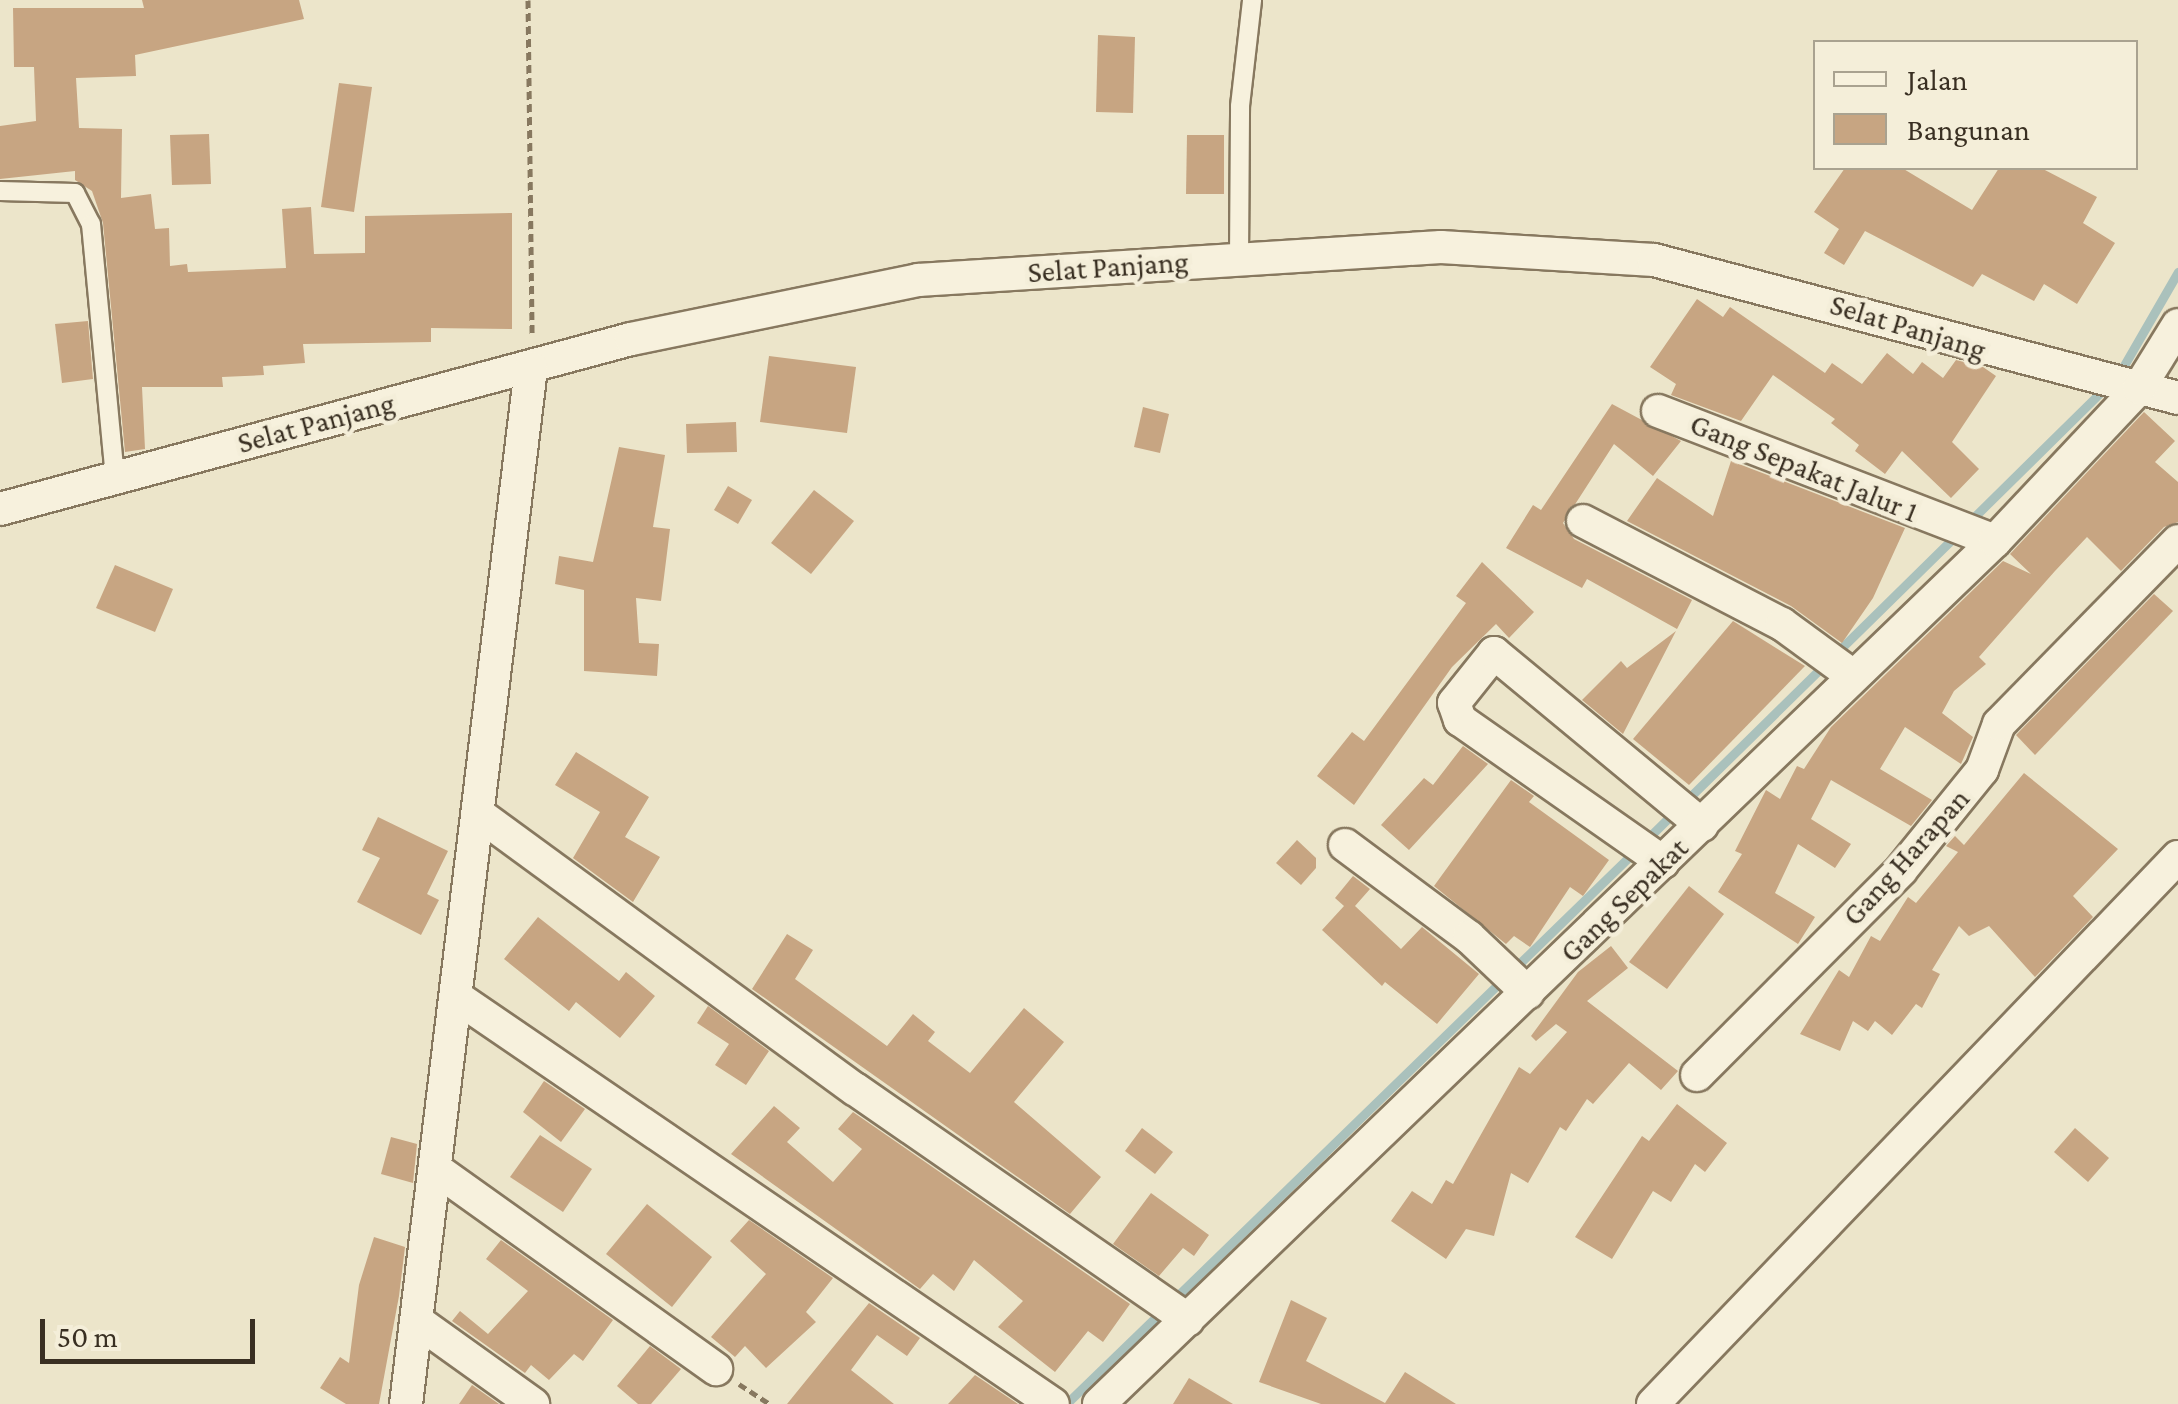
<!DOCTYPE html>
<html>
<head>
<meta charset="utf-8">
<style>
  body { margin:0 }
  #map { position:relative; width:2178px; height:1404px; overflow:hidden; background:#ece5ca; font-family:"Crimson Pro",serif }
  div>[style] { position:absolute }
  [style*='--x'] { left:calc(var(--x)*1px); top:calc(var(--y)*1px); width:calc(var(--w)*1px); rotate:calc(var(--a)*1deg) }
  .stream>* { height:9px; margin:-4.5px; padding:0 4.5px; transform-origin:4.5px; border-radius:4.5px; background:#aac1bc }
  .building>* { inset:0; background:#c7a582 }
  .path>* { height:5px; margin-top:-2.5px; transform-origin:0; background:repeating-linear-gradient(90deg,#87785f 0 8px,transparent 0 13px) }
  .roads { filter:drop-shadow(2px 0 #87785f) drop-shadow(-2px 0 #87785f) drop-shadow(0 2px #87785f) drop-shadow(0 -2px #87785f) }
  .lane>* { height:18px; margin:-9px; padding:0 9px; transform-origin:9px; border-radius:9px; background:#f7f1dd }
  .street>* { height:32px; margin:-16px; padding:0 16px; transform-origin:16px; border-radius:16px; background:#f7f1dd }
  span { translate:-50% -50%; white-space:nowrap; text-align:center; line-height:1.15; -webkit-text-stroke:9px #f4eed9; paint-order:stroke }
  .street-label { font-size:30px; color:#392f22 }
  .legend { position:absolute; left:1813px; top:40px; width:325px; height:130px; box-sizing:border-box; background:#f4eed9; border:2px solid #a9a290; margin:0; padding:12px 18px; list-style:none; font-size:30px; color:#392f22 }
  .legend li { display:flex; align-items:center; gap:20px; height:50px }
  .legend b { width:50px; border:2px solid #a9a290 }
  .scale { position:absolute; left:40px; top:1319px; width:215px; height:45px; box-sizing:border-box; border:5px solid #392f22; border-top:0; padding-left:12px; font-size:30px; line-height:35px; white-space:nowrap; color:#392f22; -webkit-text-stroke:8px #f4eed9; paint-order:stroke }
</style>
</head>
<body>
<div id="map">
  <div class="stream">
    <div style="--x:2119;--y:374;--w:118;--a:-60"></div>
    <div style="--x:1969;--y:522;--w:190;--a:-44.6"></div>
    <div style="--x:1645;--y:841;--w:439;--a:-44.5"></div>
    <div style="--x:1172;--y:1301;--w:644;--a:-44.18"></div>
    <div style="--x:1066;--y:1404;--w:132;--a:-44.1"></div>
  </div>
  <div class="building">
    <div style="clip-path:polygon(142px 0,299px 0,304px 19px,135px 55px,136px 76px,76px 78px,79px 128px,122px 129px,121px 198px,151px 194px,155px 229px,169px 228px,170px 266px,187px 264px,188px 272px,286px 268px,282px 209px,311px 207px,314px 254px,365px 253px,365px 216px,512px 213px,512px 329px,431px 328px,431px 342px,303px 344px,305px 363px,263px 366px,264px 375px,222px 377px,223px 387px,142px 387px,145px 449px,125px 452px,103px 223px,92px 191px,75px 180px,75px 171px,0 179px,0 126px,36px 121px,34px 67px,14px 67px,13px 8px,144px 8px)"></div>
    <div style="clip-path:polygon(1098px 35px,1135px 37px,1133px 113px,1096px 112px)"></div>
    <div style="clip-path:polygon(339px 83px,372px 87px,354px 212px,321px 207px)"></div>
    <div style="clip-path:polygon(209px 134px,211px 184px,172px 185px,170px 135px)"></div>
    <div style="clip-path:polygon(1187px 135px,1224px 135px,1224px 194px,1186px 194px)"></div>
    <div style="clip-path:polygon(1845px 168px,1902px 168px,1972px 210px,1999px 168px,2041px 168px,2097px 197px,2083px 223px,2115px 243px,2077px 304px,2044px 284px,2034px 301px,1982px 274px,1973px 287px,1865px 231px,1844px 265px,1824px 253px,1839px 229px,1814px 212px)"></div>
    <div style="clip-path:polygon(1697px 299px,1723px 317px,1730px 307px,1825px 373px,1832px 363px,1862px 384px,1887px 353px,1913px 374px,1922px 362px,1943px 378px,1956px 360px,1983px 367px,1996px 376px,1952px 442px,1979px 469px,1951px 498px,1902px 451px,1885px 474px,1855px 451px,1859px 445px,1831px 423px,1835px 419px,1773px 375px,1741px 421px,1671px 395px,1676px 384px,1650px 367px)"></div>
    <div style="clip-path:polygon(88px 321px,93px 379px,62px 383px,55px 324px)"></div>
    <div style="clip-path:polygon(769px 356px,856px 367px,847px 433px,760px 422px)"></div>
    <div style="clip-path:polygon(1612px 404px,1681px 441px,1653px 476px,1614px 444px,1563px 523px,1574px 539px,1692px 600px,1677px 629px,1587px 579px,1582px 588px,1506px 548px,1533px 505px,1541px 510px)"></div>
    <div style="clip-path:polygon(1143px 407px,1169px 414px,1160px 453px,1134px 447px)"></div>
    <div style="clip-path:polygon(2144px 412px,2175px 441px,2155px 462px,2178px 482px,2178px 522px,2164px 527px,2121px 571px,2087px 537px,2055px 571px,1979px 657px,1986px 664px,1954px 691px,1942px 713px,1973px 737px,1961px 764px,1905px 727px,1880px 769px,1932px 800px,1911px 826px,1831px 780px,1811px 819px,1851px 844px,1835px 868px,1798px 844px,1775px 893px,1815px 917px,1798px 944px,1718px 892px,1742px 854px,1735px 851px,1766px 790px,1780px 799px,1797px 766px,1804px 769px,1831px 727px,2003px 561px,2031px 574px,2010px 554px)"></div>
    <div style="clip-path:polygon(736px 422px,737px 452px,687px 453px,686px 424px)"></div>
    <div style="clip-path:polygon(619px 447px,665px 455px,653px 527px,670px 529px,661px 601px,636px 598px,639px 643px,659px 644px,657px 676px,584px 671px,584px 590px,555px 584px,559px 556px,593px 562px)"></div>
    <div style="clip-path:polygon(1731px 461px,1905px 528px,1873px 598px,1842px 643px,1791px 606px,1627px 521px,1657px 478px,1713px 516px)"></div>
    <div style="clip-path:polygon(728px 486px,752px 500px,738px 524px,714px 510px)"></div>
    <div style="clip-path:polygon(814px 490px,854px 521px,811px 574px,771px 543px)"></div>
    <div style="clip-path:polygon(1482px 562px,1534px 612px,1509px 638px,1496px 624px,1452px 667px,1354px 805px,1317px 776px,1352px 732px,1364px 741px,1466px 603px,1456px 596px)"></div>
    <div style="clip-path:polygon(115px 565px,173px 589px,155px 632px,96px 608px)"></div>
    <div style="clip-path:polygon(2154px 594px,2173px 611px,2035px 755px,2016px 735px)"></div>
    <div style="clip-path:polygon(1733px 621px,1805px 666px,1689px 785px,1633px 739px)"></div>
    <div style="clip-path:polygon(1676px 631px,1623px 734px,1582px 700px,1621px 661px,1627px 668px)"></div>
    <div style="clip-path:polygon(1463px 746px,1488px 764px,1409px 850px,1381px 825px,1424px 778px,1433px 785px)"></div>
    <div style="clip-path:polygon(576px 752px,649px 797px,625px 837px,660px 857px,633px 902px,573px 858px,600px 812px,555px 785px)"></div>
    <div style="clip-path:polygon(2024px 773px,2118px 849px,2073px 896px,2093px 917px,2035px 977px,1989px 926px,1969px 936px,1959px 926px,1932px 970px,1940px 974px,1922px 1008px,1916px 1004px,1892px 1035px,1875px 1021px,1868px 1031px,1853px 1021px,1840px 1051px,1800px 1034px,1839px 970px,1849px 977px,1871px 936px,1880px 941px,1908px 897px,1916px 903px,1958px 852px,1946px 846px,1955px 836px,1964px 845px)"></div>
    <div style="clip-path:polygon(1511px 780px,1534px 796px,1529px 802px,1609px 860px,1583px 896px,1570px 887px,1530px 947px,1514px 936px,1506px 944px,1434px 886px)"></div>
    <div style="clip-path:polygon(378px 817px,448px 851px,427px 894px,439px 900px,421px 935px,357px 902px,380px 858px,362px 850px)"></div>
    <div style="clip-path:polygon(1297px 840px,1316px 858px,1316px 868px,1301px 885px,1276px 863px)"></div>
    <div style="clip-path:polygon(1353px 876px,1370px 889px,1355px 906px,1401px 949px,1422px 927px,1479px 974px,1437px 1024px,1385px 982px,1382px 986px,1322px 930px,1344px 906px,1335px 898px)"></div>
    <div style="clip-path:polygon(1689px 886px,1724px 914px,1667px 989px,1629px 962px)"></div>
    <div style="clip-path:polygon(538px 917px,619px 981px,626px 972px,655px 996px,620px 1038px,576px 1002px,569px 1011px,504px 959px)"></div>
    <div style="clip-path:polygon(787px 934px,813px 950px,795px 979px,887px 1046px,913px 1014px,935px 1032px,928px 1041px,970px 1073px,1024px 1008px,1064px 1042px,1014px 1102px,1101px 1177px,1070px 1214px,752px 989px)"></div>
    <div style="clip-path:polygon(1611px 946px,1628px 968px,1587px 1001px,1678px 1071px,1661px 1090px,1629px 1063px,1593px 1104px,1587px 1099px,1566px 1131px,1560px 1127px,1528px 1183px,1511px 1173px,1494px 1236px,1466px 1229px,1446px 1259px,1391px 1221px,1412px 1191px,1432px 1204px,1446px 1180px,1453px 1184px,1519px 1067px,1530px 1074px,1567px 1032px,1556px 1024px,1536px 1041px,1531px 1036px,1578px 972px)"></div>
    <div style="clip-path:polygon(708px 1006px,769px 1051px,746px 1085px,715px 1065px,729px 1044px,697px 1023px)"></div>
    <div style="clip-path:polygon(544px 1081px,585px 1109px,561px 1142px,523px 1112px)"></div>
    <div style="clip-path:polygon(1677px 1104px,1727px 1143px,1705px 1172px,1695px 1164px,1671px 1202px,1653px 1191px,1612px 1259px,1575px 1237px,1642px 1136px,1649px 1141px)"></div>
    <div style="clip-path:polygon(774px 1106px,800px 1128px,787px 1142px,833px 1182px,862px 1149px,838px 1129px,853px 1112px,1130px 1304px,1103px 1342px,1088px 1331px,1055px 1372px,998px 1327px,1023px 1301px,974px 1260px,954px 1291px,933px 1274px,920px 1289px,731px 1154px)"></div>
    <div style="clip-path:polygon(1142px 1128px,1173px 1152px,1155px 1174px,1125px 1151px)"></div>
    <div style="clip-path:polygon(2075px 1128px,2109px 1158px,2088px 1182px,2054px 1152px)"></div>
    <div style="clip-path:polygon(540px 1135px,592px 1169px,563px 1212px,510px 1177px)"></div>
    <div style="clip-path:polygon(391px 1137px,417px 1144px,413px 1183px,381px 1174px)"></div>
    <div style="clip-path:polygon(1151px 1193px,1209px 1235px,1194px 1256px,1183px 1248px,1159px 1276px,1113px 1244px)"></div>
    <div style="clip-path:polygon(647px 1204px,712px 1257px,672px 1307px,606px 1254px)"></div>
    <div style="clip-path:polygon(749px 1220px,833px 1278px,806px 1312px,816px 1322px,766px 1368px,745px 1346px,735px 1357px,711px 1337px,766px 1274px,730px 1241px)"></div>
    <div style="clip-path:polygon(374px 1237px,405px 1247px,399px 1296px,379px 1404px,346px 1404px,320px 1388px,340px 1357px,349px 1363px,359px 1285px)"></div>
    <div style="clip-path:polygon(501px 1240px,613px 1320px,583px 1361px,574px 1354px,549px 1380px,531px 1365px,525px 1373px,452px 1321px,460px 1311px,488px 1334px,528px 1291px,486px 1259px)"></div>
    <div style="clip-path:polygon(1291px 1300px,1327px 1318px,1306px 1361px,1385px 1403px,1405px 1372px,1456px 1404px,1321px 1404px,1259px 1382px)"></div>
    <div style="clip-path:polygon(869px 1303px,920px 1338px,907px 1356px,877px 1335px,851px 1370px,894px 1404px,787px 1404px)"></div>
    <div style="clip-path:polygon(650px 1346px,681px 1369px,651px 1404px,638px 1404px,617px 1386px)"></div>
    <div style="clip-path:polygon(975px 1375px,1018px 1404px,948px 1404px)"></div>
    <div style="clip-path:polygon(1189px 1378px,1233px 1404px,1173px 1404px)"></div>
    <div style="clip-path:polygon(472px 1385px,499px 1404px,459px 1404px)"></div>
  </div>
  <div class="path">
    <div style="--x:528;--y:0;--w:337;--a:89.3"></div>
    <div style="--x:739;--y:1384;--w:37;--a:33"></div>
  </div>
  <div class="roads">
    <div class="lane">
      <div style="--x:0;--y:191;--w:75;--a:1.5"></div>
      <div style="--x:75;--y:193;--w:35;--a:63"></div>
      <div style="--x:91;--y:224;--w:253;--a:84.6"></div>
      <div style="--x:1239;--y:258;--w:152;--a:-89.6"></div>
      <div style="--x:1240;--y:106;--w:107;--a:-83.5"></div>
    </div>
    <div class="street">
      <div style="--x:1658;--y:411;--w:361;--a:21.1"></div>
      <div style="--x:0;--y:509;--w:653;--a:-15.08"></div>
      <div style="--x:631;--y:339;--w:293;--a:-11.6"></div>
      <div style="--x:918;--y:280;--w:524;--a:-3.61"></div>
      <div style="--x:1441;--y:247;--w:213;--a:3.5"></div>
      <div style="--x:1654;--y:260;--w:542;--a:14.75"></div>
      <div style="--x:1583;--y:521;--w:224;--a:27.4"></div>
      <div style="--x:1782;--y:624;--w:88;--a:36.2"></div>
      <div style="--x:480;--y:815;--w:464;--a:36.2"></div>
      <div style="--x:855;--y:1089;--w:405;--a:34.7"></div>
      <div style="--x:1345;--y:845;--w:154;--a:36.6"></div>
      <div style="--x:1469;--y:937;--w:81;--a:43.5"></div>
      <div style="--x:1663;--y:862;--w:248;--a:-145"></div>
      <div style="--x:1460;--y:720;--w:18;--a:-109"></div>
      <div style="--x:1454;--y:703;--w:64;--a:-51.3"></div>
      <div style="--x:1494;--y:653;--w:270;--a:39.6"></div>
      <div style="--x:458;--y:998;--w:720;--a:34.31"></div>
      <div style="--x:1697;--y:1075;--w:289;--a:-45.1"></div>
      <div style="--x:1901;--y:870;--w:129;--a:-51"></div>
      <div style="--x:1982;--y:770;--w:49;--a:-69.7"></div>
      <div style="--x:1999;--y:724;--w:256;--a:-45.6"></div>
      <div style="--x:437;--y:1170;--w:343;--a:35.5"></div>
      <div style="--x:417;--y:1321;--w:143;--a:35.6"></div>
      <div style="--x:406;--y:1404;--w:1044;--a:-83.12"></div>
      <div style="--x:1099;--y:1404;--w:1244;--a:-43.93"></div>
      <div style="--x:1995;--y:541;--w:210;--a:-46.7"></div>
      <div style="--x:2139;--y:388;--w:74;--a:-58.2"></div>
      <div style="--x:1653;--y:1404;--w:758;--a:-46.18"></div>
    </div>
  </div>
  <div class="street-label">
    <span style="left:1108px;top:267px;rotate:-4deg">Selat Panjang</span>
    <span style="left:1908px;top:327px;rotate:17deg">Selat Panjang</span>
    <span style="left:316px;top:423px;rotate:-15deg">Selat Panjang</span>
    <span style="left:1804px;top:468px;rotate:22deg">Gang Sepakat Jalur 1</span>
    <span style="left:1906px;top:857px;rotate:-48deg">Gang Harapan</span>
    <span style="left:1624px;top:900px;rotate:-44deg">Gang Sepakat</span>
  </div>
  <ul class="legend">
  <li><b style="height:12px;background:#f7f1dd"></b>Jalan</li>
  <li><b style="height:28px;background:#c7a582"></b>Bangunan</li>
  </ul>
  <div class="scale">50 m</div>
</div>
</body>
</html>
